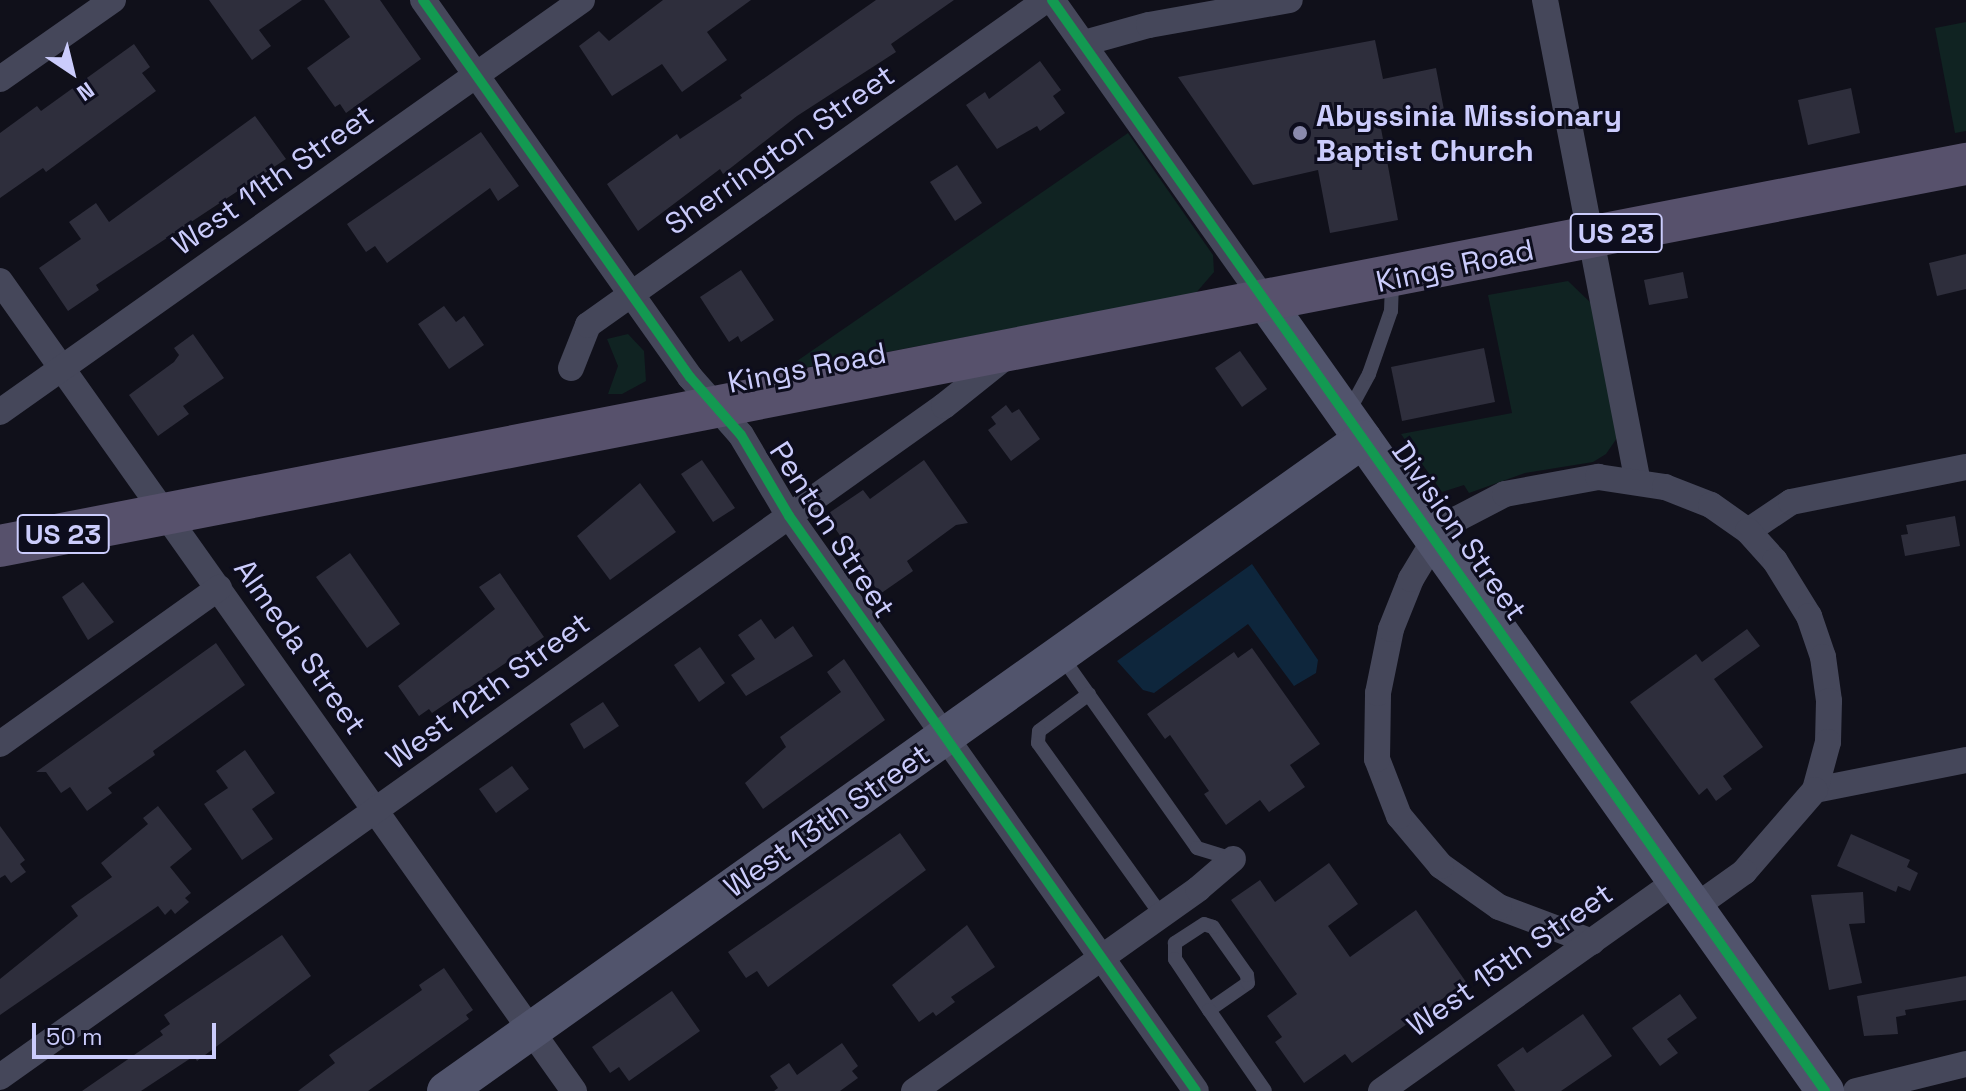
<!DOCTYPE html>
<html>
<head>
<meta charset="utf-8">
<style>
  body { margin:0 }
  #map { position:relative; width:1966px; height:1091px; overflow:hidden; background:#10101a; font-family:"Space Grotesk",sans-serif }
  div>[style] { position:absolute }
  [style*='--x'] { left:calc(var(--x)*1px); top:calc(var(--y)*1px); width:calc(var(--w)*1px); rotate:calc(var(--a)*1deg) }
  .green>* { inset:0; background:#102322 }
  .water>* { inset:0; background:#0e263c }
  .building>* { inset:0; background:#2e2e3c }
  .lane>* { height:14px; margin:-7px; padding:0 7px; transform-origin:7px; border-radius:7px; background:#45475a }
  .street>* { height:26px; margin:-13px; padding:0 13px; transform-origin:13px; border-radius:13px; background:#45475a }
  .secondary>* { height:38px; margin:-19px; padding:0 19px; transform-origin:19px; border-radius:19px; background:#51546c }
  .primary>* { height:42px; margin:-21px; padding:0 21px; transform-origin:21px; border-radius:21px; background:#57516c }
  .cycleway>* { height:10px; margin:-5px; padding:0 5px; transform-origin:5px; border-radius:5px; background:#139951 }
  .dots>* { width:22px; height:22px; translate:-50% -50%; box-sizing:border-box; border:4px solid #0d0d1d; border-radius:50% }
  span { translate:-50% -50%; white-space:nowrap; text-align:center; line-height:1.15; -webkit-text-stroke:6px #0d0d1d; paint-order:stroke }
  .shield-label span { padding:2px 6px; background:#0d0d1d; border:2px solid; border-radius:6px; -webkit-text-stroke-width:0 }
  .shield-label { font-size:28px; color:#cbccfc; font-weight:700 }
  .poi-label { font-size:30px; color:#cbccfc; font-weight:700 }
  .left { translate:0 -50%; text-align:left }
  .street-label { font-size:30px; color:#cbccfc }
  .north { position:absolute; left:32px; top:32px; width:80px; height:80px; -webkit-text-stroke:6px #0d0d1d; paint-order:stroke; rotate:145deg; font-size:22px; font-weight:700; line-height:32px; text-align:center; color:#cbccfc }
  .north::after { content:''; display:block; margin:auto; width:28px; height:36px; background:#cbccfc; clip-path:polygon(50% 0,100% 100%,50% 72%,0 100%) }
  .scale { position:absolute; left:32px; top:1023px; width:184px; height:36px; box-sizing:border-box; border:4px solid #cbccfc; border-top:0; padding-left:10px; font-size:24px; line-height:28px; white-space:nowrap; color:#cbccfc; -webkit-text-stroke:6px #0d0d1d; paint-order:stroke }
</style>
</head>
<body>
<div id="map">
  <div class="green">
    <div style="clip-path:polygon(1966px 22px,1966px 131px,1955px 133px,1935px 28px)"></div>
    <div style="clip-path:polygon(1128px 133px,1213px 255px,1214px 272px,1195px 294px,781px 372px)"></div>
    <div style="clip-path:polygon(1568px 281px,1592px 304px,1617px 438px,1606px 454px,1593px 462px,1525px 473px,1469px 493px,1464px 485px,1442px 492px,1401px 434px,1512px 413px,1488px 295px)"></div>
    <div style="clip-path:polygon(628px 334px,644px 351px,646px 381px,622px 394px,608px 394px,618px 366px,607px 339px)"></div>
  </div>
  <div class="water">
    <div style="clip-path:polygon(1252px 564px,1318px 660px,1316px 673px,1294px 686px,1248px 624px,1154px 693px,1143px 690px,1117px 661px)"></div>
  </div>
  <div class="building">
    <div style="clip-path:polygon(209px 0,302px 0,259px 30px,271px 46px,252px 60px)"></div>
    <div style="clip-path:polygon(324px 0,380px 0,421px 59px,346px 113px,340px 104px,335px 107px,307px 68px,350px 37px)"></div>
    <div style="clip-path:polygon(663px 0,751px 0,707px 32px,727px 60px,682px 92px,662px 64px,612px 96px,579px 46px,599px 31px,609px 41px)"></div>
    <div style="clip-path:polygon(876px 0,954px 0,891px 44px,896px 52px,797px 116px,723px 174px,720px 169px,638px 231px,607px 184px,677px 134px,680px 139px,742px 98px,740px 95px)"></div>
    <div style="clip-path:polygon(1375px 40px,1383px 79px,1436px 68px,1444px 110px,1380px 123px,1398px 220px,1330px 233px,1318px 170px,1253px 185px,1178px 77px)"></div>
    <div style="clip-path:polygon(134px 44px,150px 67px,142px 73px,156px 91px,46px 172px,43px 168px,0 198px,0 133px,37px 106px,41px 111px)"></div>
    <div style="clip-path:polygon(1040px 61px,1061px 90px,1053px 96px,1065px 113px,1040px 131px,1037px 126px,997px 149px,966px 105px,985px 92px,989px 99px)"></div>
    <div style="clip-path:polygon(1851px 88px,1860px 133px,1808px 145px,1798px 100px)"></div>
    <div style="clip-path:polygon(255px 116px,286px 159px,96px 285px,99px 290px,68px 311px,39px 268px,81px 239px,69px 222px,96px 203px,109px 222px)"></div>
    <div style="clip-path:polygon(481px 132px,519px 186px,498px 201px,490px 188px,387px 263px,375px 246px,366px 252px,347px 224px)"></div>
    <div style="clip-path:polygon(957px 165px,982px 203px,955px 221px,930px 182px)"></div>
    <div style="clip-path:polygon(1966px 254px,1966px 289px,1937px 296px,1929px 263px)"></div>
    <div style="clip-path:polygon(741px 270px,774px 320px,741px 342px,738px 336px,729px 342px,700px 297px)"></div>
    <div style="clip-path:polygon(1683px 272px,1688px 298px,1649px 305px,1644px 280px)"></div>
    <div style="clip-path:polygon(444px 306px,456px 322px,464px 316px,484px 345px,449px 369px,418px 324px)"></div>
    <div style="clip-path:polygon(193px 334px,224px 378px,183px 406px,189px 414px,158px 436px,129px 395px,174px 362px,179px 355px,174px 348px)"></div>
    <div style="clip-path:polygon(1484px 348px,1495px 402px,1402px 421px,1391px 367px)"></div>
    <div style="clip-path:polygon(1240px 351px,1267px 389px,1242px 407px,1215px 368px)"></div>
    <div style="clip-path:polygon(1006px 405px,1012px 413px,1019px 409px,1040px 439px,1011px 461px,988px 430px,996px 424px,991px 417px)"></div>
    <div style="clip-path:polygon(702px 460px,735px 508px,713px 522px,681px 474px)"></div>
    <div style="clip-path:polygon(924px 460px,968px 523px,956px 525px,907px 561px,913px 571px,880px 594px,826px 515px,863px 490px,870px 499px)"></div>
    <div style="clip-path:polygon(640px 483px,676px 532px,610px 580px,577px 536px)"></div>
    <div style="clip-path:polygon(1955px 516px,1960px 546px,1905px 556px,1901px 535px,1908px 534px,1906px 525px)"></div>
    <div style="clip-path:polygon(350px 553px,400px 624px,367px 648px,316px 577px)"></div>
    <div style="clip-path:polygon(500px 573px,544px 637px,432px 713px,429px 709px,419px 716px,398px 686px,495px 609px,479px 587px)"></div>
    <div style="clip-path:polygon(83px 582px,114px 622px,88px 640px,62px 597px)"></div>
    <div style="clip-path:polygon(761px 619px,775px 639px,793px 626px,813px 656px,746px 696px,731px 675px,755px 659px,738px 635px)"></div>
    <div style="clip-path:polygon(1747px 629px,1760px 646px,1714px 679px,1763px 747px,1723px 776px,1732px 789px,1716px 801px,1707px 788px,1699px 795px,1630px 702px,1696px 654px,1702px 662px)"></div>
    <div style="clip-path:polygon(216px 643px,245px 685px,153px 751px,155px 755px,108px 788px,112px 793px,87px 811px,70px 787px,61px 793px,46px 772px,36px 772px)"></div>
    <div style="clip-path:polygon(700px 647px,725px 683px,699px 702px,674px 665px)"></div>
    <div style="clip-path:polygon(1252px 648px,1320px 744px,1290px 765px,1305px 787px,1269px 812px,1260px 800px,1226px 825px,1204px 794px,1209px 791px,1170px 735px,1165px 739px,1147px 714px,1234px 652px,1238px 658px)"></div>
    <div style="clip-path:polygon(844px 659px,885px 720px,763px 809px,745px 783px,786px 747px,780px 737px,841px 692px,827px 672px)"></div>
    <div style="clip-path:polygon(603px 702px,619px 726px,584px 749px,570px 724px)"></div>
    <div style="clip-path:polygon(245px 750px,275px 793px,252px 809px,273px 839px,242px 860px,204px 804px,228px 788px,216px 771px)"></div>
    <div style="clip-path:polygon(512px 766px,529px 789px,496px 813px,479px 789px)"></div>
    <div style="clip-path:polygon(158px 806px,192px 849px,170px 867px,191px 893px,185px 898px,189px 902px,175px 914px,171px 909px,165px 915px,158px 906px,0 1015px,0 979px,78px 916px,71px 906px,112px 877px,101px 863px,148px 824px,143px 818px)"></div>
    <div style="clip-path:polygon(0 826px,25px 860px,20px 864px,26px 872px,11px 883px,5px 875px,0 878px)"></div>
    <div style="clip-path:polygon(900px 833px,926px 870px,768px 987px,757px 971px,746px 978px,728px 952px)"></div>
    <div style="clip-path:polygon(1851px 834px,1910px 860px,1907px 867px,1918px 873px,1910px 891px,1898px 886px,1896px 892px,1837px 866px)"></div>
    <div style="clip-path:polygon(1329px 863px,1358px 904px,1328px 926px,1350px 957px,1416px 910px,1466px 982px,1352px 1063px,1345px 1054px,1304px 1083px,1275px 1042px,1282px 1037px,1267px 1016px,1297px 994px,1231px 900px,1260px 880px,1275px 902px)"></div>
    <div style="clip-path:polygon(1863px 892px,1865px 923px,1849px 924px,1862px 983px,1829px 990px,1811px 895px)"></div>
    <div style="clip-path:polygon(967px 925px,995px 967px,951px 997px,955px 1002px,936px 1016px,933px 1012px,919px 1022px,892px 985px)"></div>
    <div style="clip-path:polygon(282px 935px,311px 976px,197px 1061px,194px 1056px,141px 1091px,82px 1091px,163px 1035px,160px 1031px,170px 1024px,164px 1015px)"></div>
    <div style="clip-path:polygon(444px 968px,473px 1010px,466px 1015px,469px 1019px,368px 1091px,298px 1091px,335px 1063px,329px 1055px,422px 990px,419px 985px)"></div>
    <div style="clip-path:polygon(1966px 976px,1966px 1000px,1905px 1010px,1906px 1015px,1896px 1017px,1898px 1034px,1864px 1036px,1857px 996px)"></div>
    <div style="clip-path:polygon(672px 991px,700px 1031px,629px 1081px,619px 1067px,610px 1073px,592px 1047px)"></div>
    <div style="clip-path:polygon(1680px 994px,1697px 1018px,1667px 1039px,1678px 1053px,1660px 1066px,1632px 1028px)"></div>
    <div style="clip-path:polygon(1583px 1014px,1612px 1056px,1561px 1091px,1515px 1091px,1497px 1065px,1523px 1047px,1527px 1053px)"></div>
    <div style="clip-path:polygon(842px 1043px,858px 1066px,852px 1071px,858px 1078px,840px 1091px,774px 1091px,778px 1088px,770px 1076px,789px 1063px,797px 1075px)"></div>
  </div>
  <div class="lane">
    <div style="--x:1349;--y:411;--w:42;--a:-61.6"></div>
    <div style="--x:1369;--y:374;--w:67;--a:-70.8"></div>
    <div style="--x:1391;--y:311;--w:30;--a:-88"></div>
    <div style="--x:1062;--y:657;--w:234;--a:54.7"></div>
    <div style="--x:1197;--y:848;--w:38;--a:17"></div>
    <div style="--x:1089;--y:694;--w:62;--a:143.5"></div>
    <div style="--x:1039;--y:731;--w:12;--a:95"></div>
    <div style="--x:1038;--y:743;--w:213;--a:54.4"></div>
    <div style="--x:1209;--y:1010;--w:47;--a:-34.7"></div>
    <div style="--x:1248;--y:983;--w:8;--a:-97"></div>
    <div style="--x:1247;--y:975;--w:59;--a:-125.3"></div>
    <div style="--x:1213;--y:927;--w:9;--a:-162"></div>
    <div style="--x:1204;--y:924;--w:35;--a:147"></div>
    <div style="--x:1175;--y:943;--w:16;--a:90"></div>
    <div style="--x:1175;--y:959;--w:61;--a:56.3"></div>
    <div style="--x:1209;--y:1010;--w:98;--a:55.3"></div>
  </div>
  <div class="street">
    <div style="--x:423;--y:0;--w:462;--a:54.7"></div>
    <div style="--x:690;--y:377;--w:77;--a:48.7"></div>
    <div style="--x:741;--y:435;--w:94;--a:59.3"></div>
    <div style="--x:789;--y:516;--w:704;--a:54.71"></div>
    <div style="--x:1052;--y:0;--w:372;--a:54.7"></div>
    <div style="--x:1545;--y:0;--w:490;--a:79.1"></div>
    <div style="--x:1084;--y:43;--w:67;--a:-15.5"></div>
    <div style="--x:1149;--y:25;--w:143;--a:-10.1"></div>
    <div style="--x:0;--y:79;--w:138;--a:-35"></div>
    <div style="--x:0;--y:281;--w:993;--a:54.68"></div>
    <div style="--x:571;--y:368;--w:46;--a:-68.4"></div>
    <div style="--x:588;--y:325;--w:562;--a:-35.36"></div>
    <div style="--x:0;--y:412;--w:713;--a:-35.29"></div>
    <div style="--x:1748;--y:531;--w:52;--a:-34"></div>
    <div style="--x:1791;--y:502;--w:178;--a:-11.3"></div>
    <div style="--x:0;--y:744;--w:269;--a:-35.5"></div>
    <div style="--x:1815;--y:790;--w:154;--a:-11.2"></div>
    <div style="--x:1592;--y:942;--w:99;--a:-159.4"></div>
    <div style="--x:1499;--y:907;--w:71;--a:-144.7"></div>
    <div style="--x:1441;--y:866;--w:65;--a:-130"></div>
    <div style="--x:1399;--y:816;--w:61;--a:-111.1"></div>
    <div style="--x:1377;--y:759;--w:66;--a:-89.1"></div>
    <div style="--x:1378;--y:693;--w:65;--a:-78.5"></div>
    <div style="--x:1391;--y:629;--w:54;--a:-68.2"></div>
    <div style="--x:1411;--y:579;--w:47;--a:-59"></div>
    <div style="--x:1435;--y:539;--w:30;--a:-42"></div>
    <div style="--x:1457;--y:519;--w:54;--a:-27.5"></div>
    <div style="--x:1505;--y:494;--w:95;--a:-10.4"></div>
    <div style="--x:1598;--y:477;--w:68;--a:8.5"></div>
    <div style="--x:1665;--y:487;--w:49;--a:21.4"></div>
    <div style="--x:1711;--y:505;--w:45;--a:35.1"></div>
    <div style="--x:1748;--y:531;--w:40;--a:48"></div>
    <div style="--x:1775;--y:561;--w:65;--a:58.3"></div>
    <div style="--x:1809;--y:616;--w:43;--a:71.1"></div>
    <div style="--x:1823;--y:657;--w:44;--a:82.2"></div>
    <div style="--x:1829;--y:701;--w:41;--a:91.4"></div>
    <div style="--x:1828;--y:742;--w:50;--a:105.2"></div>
    <div style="--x:1815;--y:790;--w:108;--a:130.9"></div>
    <div style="--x:1744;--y:872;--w:60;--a:144.5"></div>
    <div style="--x:0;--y:1077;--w:1158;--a:-35.41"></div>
    <div style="--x:944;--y:406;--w:82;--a:-38.6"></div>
    <div style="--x:914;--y:1091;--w:349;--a:-35.4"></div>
    <div style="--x:1198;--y:889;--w:46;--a:-40.6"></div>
    <div style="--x:1381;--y:1091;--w:362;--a:-35.4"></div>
    <div style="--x:1856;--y:1091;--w:113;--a:-13.8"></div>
  </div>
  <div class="secondary">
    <div style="--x:1267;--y:304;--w:965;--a:54.66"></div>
    <div style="--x:446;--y:1091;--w:1125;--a:-35.41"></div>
  </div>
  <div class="primary">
    <div style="--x:0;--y:546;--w:2003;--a:-11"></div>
  </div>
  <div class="cycleway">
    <div style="--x:423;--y:0;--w:462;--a:54.7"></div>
    <div style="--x:690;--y:377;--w:77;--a:48.7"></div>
    <div style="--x:741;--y:435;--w:94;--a:59.3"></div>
    <div style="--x:789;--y:516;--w:704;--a:54.71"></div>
    <div style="--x:1052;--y:0;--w:1337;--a:54.68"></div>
  </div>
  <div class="dots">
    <div style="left:1300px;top:133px;background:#8a8aad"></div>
  </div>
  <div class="shield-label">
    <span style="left:1616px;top:233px">US 23</span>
    <span style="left:63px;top:534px">US 23</span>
  </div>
  <div class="poi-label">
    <span class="left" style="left:1316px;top:133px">Abyssinia Missionary<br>Baptist Church</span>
  </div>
  <div class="street-label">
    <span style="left:780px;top:150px;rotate:-35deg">Sherrington Street</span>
    <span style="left:273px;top:180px;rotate:-35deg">West 11th Street</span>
    <span style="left:1455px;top:266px;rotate:-12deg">Kings Road</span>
    <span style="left:807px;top:368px;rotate:-11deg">Kings Road</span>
    <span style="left:832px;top:530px;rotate:57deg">Penton Street</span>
    <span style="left:1459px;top:531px;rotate:55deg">Division Street</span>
    <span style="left:300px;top:647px;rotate:55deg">Almeda Street</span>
    <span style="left:488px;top:691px;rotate:-36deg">West 12th Street</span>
    <span style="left:827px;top:821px;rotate:-35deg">West 13th Street</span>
    <span style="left:1510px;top:960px;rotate:-35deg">West 15th Street</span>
  </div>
  <div class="north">N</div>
  <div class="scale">50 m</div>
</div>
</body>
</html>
